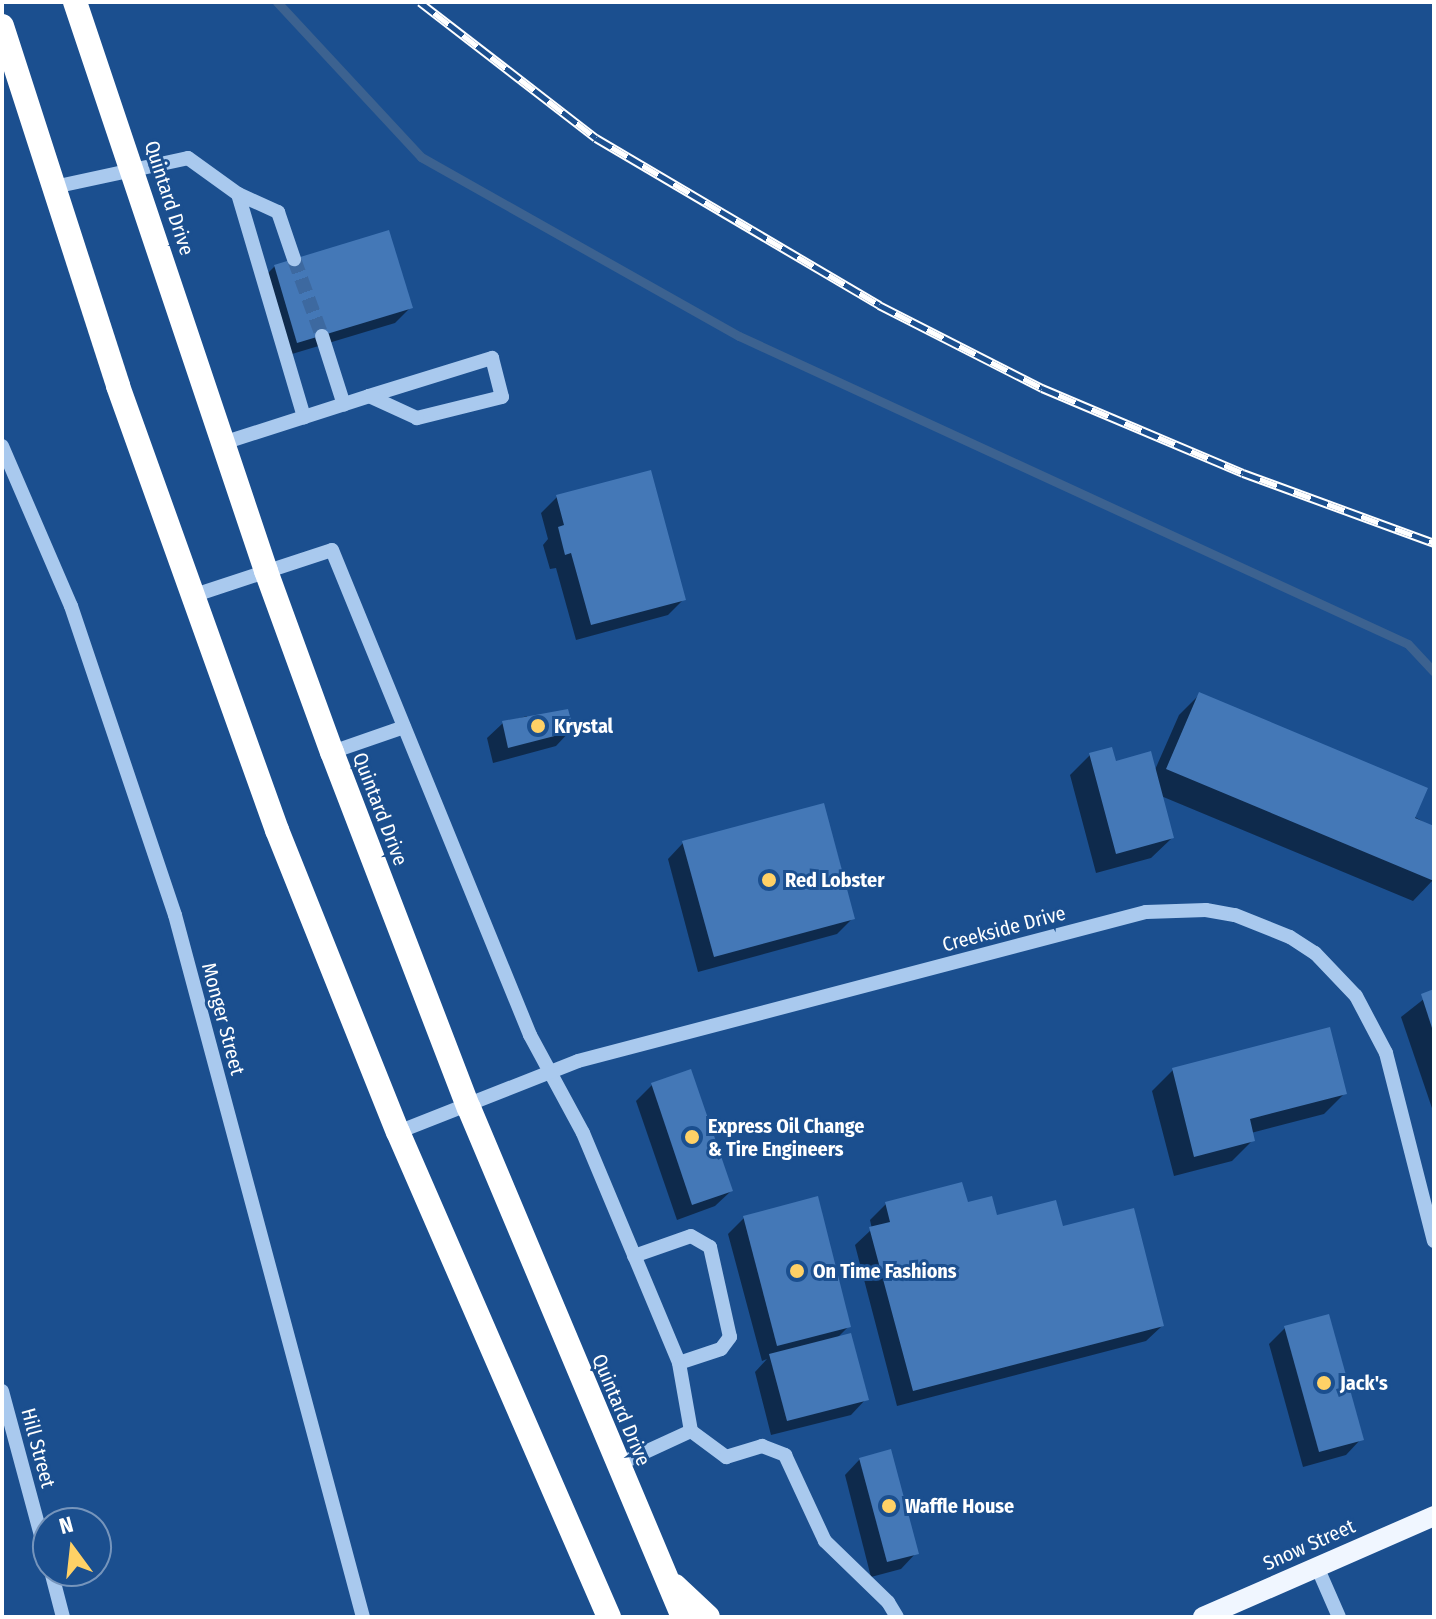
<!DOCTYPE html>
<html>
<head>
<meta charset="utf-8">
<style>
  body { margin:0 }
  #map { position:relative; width:1436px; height:1619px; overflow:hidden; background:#1b4f8f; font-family:"Fira Sans Condensed",sans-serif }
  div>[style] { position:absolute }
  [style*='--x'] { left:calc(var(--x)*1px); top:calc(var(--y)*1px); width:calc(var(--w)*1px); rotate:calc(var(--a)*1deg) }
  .shadow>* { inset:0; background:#0007 }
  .stream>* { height:9px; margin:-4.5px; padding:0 4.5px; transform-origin:4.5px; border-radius:4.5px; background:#3c6290 }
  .building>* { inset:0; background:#4478b7 }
  .minor-tunnel>* { height:14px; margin-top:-7px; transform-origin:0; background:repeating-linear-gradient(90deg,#3d69a0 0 14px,transparent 0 21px) }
  .minor>* { height:14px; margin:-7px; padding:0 7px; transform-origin:7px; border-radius:7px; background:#a9c9ee }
  .major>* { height:20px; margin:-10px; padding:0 10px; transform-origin:10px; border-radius:10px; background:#f0f6ff }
  .highway>* { height:24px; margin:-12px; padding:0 12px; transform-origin:12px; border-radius:12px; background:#fff }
  .rail>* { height:9px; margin-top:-4.5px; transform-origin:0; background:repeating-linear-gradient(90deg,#1b4f8f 0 18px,#fff 0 36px); box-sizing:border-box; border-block:2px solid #fff }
  .dots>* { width:22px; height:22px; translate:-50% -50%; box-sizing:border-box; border:4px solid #1b4f8f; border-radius:50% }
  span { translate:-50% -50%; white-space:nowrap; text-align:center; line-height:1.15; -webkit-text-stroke:6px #1b4f8f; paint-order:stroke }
  .street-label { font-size:20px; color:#fff }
  .poi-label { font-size:20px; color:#fff; font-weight:700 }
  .left { translate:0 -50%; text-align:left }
  .frame { position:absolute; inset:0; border:4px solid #fff; pointer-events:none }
  .north { position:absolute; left:32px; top:1507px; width:80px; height:80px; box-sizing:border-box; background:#1b4f8f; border:2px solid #7695bc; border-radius:50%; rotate:345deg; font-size:22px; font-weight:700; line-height:32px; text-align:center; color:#fff }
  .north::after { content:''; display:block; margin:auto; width:28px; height:36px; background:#ffd166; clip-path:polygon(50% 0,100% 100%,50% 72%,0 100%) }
</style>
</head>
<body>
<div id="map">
  <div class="shadow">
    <div style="clip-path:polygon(275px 266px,410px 308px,395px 323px,282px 357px,259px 282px)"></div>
    <div style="clip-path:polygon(557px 497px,684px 599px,668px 615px,576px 640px,556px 568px,550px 569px,543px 545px,548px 539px,541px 513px)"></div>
    <div style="clip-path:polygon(1200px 694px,1434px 828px,1433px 880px,1413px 901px,1161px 796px,1172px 838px,1151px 858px,1096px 873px,1070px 775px,1090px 755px,1154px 772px,1179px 715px)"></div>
    <div style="clip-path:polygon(527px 716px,528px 722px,571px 730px,556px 746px,493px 763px,487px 738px,503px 723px)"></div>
    <div style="clip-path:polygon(683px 843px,853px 918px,837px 934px,698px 972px,668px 859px)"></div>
    <div style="clip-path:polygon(1434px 991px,1434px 1114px,1401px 1017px)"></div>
    <div style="clip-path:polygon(1173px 1070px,1345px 1093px,1324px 1114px,1251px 1133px,1253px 1140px,1232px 1161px,1174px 1176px,1152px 1091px)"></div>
    <div style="clip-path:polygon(652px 1085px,731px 1191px,715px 1206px,677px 1220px,636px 1101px)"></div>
    <div style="clip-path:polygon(886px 1204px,966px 1204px,995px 1218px,1061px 1229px,1162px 1326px,1146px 1341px,897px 1406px,855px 1245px,872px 1229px,870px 1220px)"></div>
    <div style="clip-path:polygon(744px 1218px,849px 1326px,836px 1339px,866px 1399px,851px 1415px,771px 1435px,755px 1372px,767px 1359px,762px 1361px,728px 1234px)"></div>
    <div style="clip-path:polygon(1285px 1328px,1361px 1439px,1346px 1455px,1303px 1467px,1269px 1344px)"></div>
    <div style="clip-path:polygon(860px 1459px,916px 1553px,901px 1569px,871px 1577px,845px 1475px)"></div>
  </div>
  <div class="stream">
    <div style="--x:277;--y:2;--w:212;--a:47.1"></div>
    <div style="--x:421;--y:157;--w:365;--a:29.4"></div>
    <div style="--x:739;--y:336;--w:736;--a:24.72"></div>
    <div style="--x:1408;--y:644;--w:38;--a:47"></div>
  </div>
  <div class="building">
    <div style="clip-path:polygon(389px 230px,413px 308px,297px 343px,274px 265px)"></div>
    <div style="clip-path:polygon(651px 470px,686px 600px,591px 625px,571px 553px,565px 555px,558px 527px,564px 525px,556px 495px)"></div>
    <div style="clip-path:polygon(1199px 692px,1428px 788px,1415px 818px,1434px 826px,1434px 881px,1166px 769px)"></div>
    <div style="clip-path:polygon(568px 709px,574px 731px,508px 748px,502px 721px)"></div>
    <div style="clip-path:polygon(1112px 747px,1116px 761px,1151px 751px,1174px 838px,1116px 854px,1089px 753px)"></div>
    <div style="clip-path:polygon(824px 803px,855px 919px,714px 957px,682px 841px)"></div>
    <div style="clip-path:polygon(1434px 989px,1434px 1031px,1433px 1031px,1421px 994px)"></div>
    <div style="clip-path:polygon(1330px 1027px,1347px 1094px,1250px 1119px,1255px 1141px,1194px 1157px,1172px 1068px)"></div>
    <div style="clip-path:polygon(691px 1069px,733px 1191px,692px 1205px,651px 1083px)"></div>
    <div style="clip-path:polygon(962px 1182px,968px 1202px,992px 1196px,997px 1215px,1056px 1200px,1063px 1226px,1134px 1208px,1164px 1326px,913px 1391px,869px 1227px,890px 1222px,885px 1202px)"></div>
    <div style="clip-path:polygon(818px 1196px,851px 1327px,777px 1346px,743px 1216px)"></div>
    <div style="clip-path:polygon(1329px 1314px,1364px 1440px,1319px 1452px,1284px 1326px)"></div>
    <div style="clip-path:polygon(851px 1333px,869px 1400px,787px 1421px,769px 1354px)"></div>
    <div style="clip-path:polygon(891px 1449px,919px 1554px,887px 1562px,859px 1458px)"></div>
  </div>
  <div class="minor-tunnel">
    <div style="--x:294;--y:259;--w:82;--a:70"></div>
  </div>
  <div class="minor">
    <div style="--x:54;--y:187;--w:137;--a:-12.2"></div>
    <div style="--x:188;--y:158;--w:62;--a:35.8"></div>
    <div style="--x:238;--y:194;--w:233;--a:73.5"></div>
    <div style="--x:238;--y:194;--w:44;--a:24.2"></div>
    <div style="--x:278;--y:212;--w:50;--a:71.2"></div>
    <div style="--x:322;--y:336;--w:72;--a:72.3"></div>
    <div style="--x:223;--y:443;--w:153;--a:-17.8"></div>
    <div style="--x:369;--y:396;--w:129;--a:-17.2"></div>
    <div style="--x:492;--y:358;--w:40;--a:75.6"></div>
    <div style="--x:502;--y:397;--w:88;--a:166.1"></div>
    <div style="--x:417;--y:418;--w:53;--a:-155.4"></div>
    <div style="--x:2;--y:446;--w:174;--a:66.7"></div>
    <div style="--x:71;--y:606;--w:326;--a:71.4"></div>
    <div style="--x:175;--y:915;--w:727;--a:75.01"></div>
    <div style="--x:192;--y:596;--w:147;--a:-18.2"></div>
    <div style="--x:332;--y:550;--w:524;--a:67.79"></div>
    <div style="--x:530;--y:1035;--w:111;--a:61.6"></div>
    <div style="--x:583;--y:1133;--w:249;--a:67.3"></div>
    <div style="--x:679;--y:1363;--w:69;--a:80"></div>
    <div style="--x:691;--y:1431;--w:81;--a:155.3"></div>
    <div style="--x:332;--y:752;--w:76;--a:-19.1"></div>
    <div style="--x:398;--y:1132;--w:193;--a:-21.5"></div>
    <div style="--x:578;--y:1061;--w:587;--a:-14.7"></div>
    <div style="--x:1146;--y:912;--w:60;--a:-1.9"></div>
    <div style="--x:1206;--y:910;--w:29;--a:10"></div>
    <div style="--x:1235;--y:915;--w:59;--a:21.8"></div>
    <div style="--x:1290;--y:937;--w:30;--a:33"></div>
    <div style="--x:1315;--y:953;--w:59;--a:46.4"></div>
    <div style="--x:1356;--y:996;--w:64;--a:62.2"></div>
    <div style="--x:1386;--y:1053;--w:194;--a:75.7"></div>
    <div style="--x:634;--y:1256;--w:60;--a:-19.3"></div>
    <div style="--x:691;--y:1236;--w:22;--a:30"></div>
    <div style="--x:710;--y:1247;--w:92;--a:77.5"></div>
    <div style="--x:730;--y:1337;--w:15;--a:127"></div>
    <div style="--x:721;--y:1349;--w:44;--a:161.6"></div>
    <div style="--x:2;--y:1391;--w:176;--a:74.9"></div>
    <div style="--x:691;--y:1431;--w:44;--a:36.6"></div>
    <div style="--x:726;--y:1457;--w:38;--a:-17"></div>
    <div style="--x:762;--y:1446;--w:25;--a:21"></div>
    <div style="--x:785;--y:1455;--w:95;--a:65.1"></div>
    <div style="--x:825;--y:1541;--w:88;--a:44.1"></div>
    <div style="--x:888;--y:1602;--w:17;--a:59"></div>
    <div style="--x:1318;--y:1569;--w:52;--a:66.4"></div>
    <div style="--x:51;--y:1571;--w:48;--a:75.4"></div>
  </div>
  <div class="major">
    <div style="--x:1203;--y:1617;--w:252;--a:-23.6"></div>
  </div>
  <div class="highway">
    <div style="--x:75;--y:2;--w:600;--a:71.44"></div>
    <div style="--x:266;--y:571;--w:193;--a:70"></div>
    <div style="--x:332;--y:752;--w:381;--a:69"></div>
    <div style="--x:469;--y:1108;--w:552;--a:67.2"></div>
    <div style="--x:2;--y:26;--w:378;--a:72.1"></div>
    <div style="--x:118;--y:386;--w:472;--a:70.3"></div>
    <div style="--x:277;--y:830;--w:325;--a:68.2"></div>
    <div style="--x:398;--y:1132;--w:529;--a:66.49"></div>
    <div style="--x:675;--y:1586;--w:45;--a:43.2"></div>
  </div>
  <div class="rail">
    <div style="--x:420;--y:2;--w:222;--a:37.7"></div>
    <div style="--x:596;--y:138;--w:329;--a:30.5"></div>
    <div style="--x:879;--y:305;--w:183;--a:27"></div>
    <div style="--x:1042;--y:388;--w:218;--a:22.9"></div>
    <div style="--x:1243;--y:473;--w:203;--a:20.1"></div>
  </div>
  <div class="dots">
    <div style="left:538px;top:726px;background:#ffd166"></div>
    <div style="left:769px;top:880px;background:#ffd166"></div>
    <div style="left:692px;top:1137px;background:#ffd166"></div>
    <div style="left:797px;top:1271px;background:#ffd166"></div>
    <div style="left:1324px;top:1383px;background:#ffd166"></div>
    <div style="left:889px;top:1506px;background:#ffd166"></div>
  </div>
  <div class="street-label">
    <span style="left:169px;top:198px;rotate:72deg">Quintard Drive</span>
    <span style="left:380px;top:809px;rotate:69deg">Quintard Drive</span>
    <span style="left:1004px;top:929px;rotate:-15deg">Creekside Drive</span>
    <span style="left:223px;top:1019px;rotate:75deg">Monger Street</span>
    <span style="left:621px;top:1410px;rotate:67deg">Quintard Drive</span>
    <span style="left:38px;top:1448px;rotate:75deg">Hill Street</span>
    <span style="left:1309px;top:1545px;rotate:-24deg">Snow Street</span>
  </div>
  <div class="poi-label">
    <span class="left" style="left:554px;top:726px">Krystal</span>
    <span class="left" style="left:785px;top:880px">Red Lobster</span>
    <span class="left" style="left:708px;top:1138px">Express Oil Change<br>&amp; Tire Engineers</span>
    <span class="left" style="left:813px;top:1271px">On Time Fashions</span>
    <span class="left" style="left:1340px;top:1383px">Jack's</span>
    <span class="left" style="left:905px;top:1506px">Waffle House</span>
  </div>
  <div class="frame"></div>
  <div class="north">N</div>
</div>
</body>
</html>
